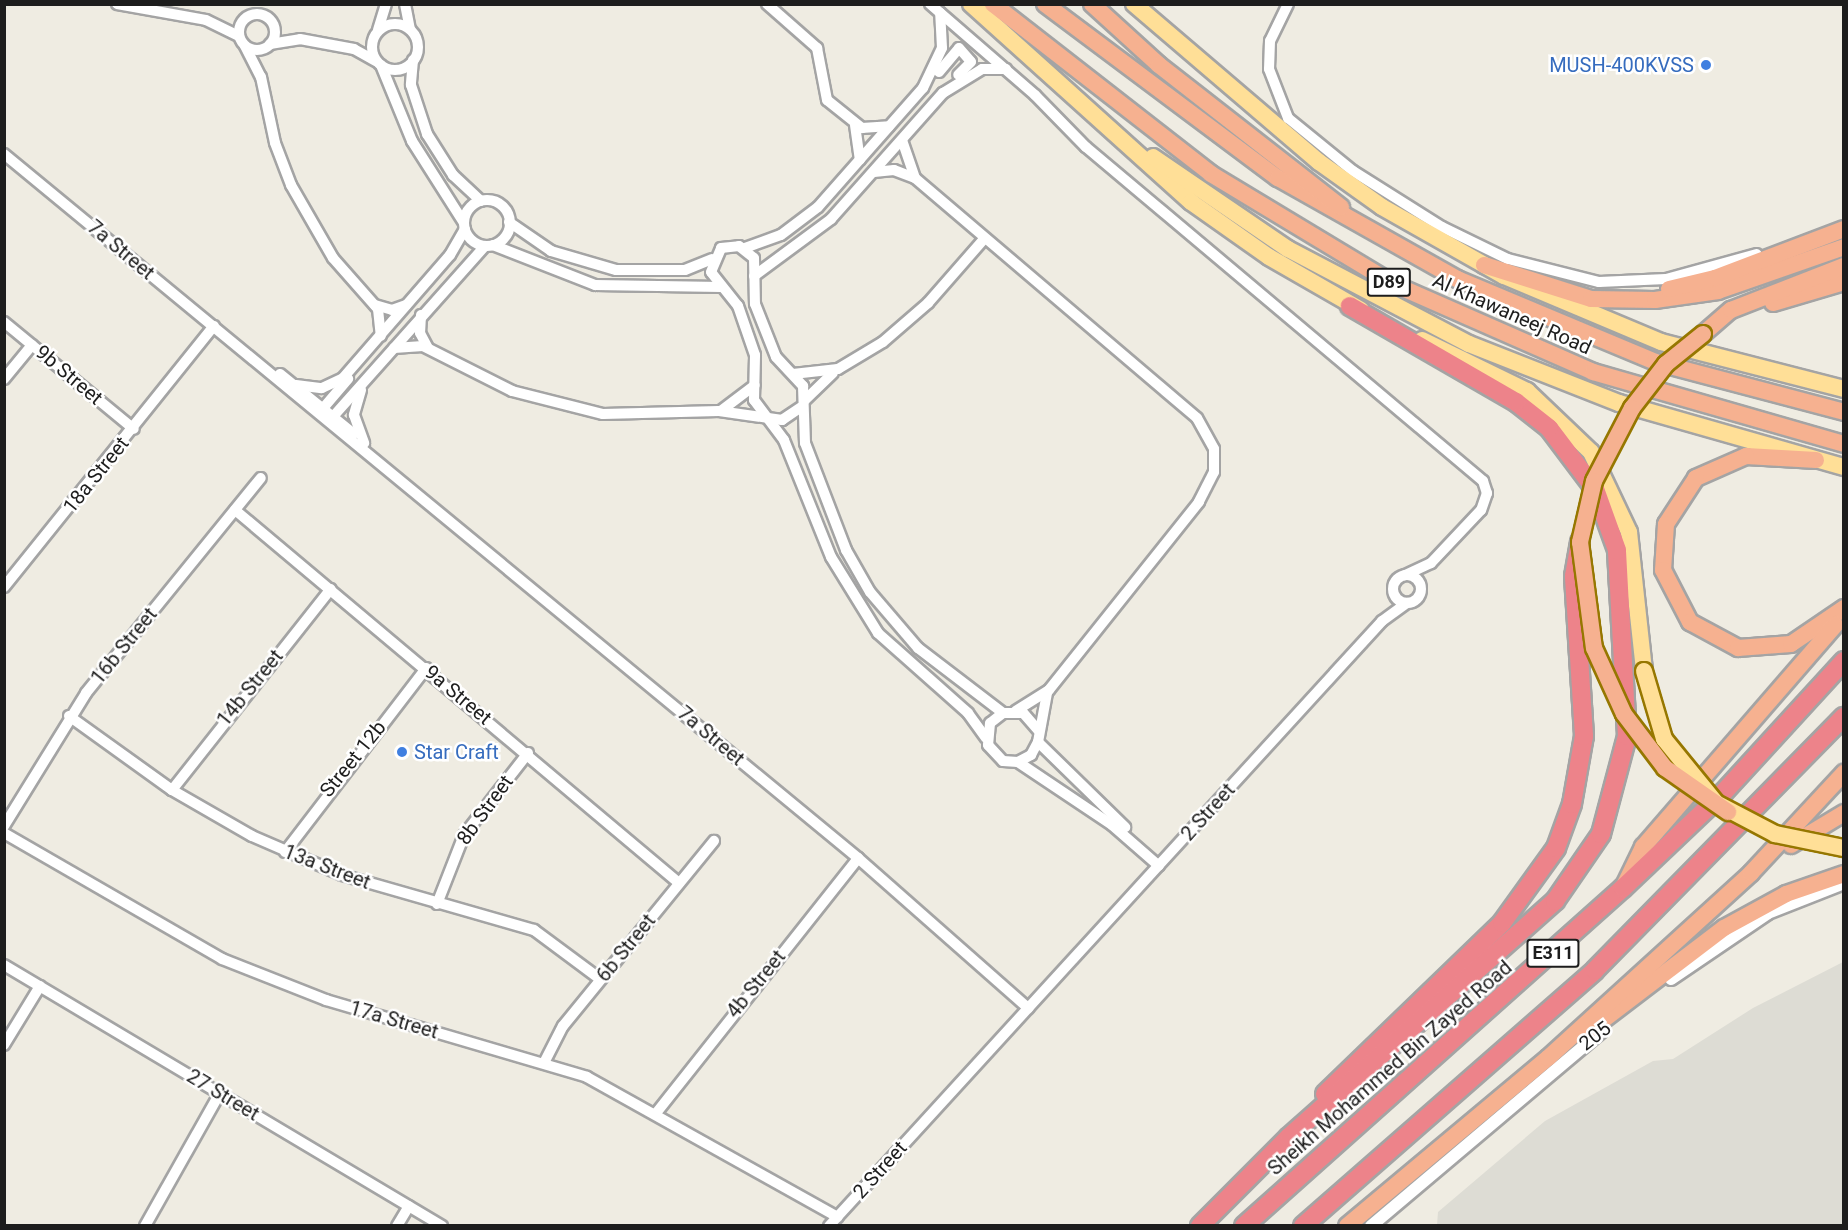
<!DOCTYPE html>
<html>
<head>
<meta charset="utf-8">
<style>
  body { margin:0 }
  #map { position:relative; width:1848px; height:1230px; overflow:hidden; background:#efece2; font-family:Roboto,sans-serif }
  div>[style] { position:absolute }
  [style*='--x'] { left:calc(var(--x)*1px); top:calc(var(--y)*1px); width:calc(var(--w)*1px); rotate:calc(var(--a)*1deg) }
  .airport>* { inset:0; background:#dddcd4 }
  .roads { filter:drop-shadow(2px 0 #a4a4a4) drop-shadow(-2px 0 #a4a4a4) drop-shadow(0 2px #a4a4a4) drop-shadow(0 -2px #a4a4a4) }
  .minor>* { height:10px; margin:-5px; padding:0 5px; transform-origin:5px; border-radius:5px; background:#fff }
  .minor>.ring { margin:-5px; padding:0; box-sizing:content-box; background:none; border:10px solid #fff; border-radius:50% }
  .tertiary>* { height:12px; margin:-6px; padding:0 6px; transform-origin:6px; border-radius:6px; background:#fff }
  .primary>* { height:16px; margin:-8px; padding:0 8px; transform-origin:8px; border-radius:8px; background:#ffdf97 }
  .trunk>* { height:16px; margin:-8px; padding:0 8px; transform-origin:8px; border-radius:8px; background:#f6b190 }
  .motorway>* { height:18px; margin:-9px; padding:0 9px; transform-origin:9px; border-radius:9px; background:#ed838a }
  .bridges { filter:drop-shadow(2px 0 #967700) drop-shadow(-2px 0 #967700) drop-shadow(0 2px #967700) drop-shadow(0 -2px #967700) }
  .primary-bridge>* { height:16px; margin:-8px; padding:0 8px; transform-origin:8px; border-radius:8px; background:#ffdf97 }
  .trunk-bridge>* { height:16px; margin:-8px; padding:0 8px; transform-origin:8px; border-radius:8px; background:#f6b190 }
  .dots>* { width:16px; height:16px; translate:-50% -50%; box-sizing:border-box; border:3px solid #fff; border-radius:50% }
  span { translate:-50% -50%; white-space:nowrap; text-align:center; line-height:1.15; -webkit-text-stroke:5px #fff; paint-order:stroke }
  .shield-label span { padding:2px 4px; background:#fff; border:2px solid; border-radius:4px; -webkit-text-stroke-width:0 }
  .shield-label { font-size:18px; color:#1d1d1d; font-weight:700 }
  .shop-label { font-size:20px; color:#366cbe }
  .right { translate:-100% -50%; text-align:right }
  .left { translate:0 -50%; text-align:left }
  .street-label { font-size:20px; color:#1d1d1d }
  .frame { position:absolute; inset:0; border:6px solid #1d1d1d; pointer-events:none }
</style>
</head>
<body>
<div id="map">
  <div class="airport">
    <div style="clip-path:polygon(1843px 962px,1843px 1225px,1437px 1225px,1438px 1212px,1545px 1121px,1653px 1061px,1673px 1059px,1753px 1008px)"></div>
  </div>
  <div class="roads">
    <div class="minor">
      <div style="--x:117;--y:4;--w:90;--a:10.2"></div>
      <div style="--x:206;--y:20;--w:37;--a:26"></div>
      <div style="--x:405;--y:4;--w:25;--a:79"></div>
      <div style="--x:767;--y:4;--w:67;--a:41.3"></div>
      <div style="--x:817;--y:48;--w:53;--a:79.1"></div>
      <div style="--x:827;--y:100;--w:45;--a:38.7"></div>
      <div style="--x:862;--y:128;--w:27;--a:-4"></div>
      <div style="--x:930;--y:4;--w:139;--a:40.9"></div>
      <div style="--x:1035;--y:95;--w:73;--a:45.6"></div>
      <div style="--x:1086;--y:147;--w:519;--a:40.07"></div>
      <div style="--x:1483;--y:481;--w:13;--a:72"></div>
      <div style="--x:1487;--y:493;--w:18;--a:109"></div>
      <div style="--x:1481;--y:510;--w:73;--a:133.3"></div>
      <div style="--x:1431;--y:563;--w:29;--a:155"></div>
      <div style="--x:1288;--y:4;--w:41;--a:115.9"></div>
      <div style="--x:1270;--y:41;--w:28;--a:92"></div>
      <div style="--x:1269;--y:69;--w:53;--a:68.8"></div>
      <div style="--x:1288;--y:118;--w:84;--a:39.2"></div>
      <div style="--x:1353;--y:171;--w:105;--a:32.2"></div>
      <div style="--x:1442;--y:227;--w:73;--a:25.9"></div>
      <div style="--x:1508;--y:259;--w:94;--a:14.2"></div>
      <div style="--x:1599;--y:282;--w:67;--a:-2.6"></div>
      <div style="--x:1666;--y:279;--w:94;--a:-15.4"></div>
      <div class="ring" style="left:239px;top:14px;width:26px;height:26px"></div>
      <div class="ring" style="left:372px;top:24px;width:36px;height:36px"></div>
      <div style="--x:378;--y:30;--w:27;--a:-73"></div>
      <div style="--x:270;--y:44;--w:30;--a:-9"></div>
      <div style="--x:300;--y:39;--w:55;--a:10.5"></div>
      <div style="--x:354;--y:49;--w:25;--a:29"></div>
      <div style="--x:245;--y:46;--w:35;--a:63"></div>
      <div style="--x:261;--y:77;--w:67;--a:78"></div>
      <div style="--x:275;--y:143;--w:45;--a:69.1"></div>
      <div style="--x:291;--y:185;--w:84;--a:60.1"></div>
      <div style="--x:333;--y:258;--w:68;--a:48.6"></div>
      <div style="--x:378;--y:309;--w:27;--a:84"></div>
      <div style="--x:413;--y:60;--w:25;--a:95"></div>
      <div style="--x:411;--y:85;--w:52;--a:71.9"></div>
      <div style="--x:427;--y:134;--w:49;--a:57.6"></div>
      <div style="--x:453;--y:175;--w:38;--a:43"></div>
      <div style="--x:381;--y:65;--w:82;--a:67.8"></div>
      <div style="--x:412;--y:141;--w:97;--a:57.6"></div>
      <div style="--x:939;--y:72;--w:31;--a:-50"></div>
      <div style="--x:959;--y:48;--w:18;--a:49"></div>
      <div style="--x:971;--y:62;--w:18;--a:135"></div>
      <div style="--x:855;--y:125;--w:35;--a:82"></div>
      <div style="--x:902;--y:140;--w:40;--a:71.1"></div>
      <div style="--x:4;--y:154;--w:1107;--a:39.5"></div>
      <div style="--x:858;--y:858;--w:227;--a:41.4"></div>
      <div style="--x:874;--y:172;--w:20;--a:-6"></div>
      <div style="--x:894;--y:170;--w:22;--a:21"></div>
      <div style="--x:915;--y:178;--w:370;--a:40.4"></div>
      <div style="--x:1197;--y:418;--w:35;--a:61"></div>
      <div style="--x:1214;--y:449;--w:23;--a:90"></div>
      <div style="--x:1214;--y:472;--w:34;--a:117"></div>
      <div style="--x:1199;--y:502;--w:241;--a:128.6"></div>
      <div style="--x:1049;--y:690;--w:39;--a:148"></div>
      <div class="ring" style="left:464px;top:200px;width:36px;height:36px"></div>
      <div style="--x:509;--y:222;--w:51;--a:34.6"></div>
      <div style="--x:551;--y:251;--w:68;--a:16.3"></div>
      <div style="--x:616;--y:270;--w:69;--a:0"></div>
      <div style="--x:685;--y:270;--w:29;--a:-22"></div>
      <div style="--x:493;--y:245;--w:110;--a:21.4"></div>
      <div style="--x:595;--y:285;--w:126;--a:0.9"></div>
      <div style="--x:745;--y:248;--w:38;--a:-20"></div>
      <div style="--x:781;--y:235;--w:46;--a:-37.1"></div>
      <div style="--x:818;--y:207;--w:159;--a:-48.6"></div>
      <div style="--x:923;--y:88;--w:44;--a:-64.6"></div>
      <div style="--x:942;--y:48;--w:35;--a:-93"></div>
      <div style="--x:754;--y:276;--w:96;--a:-36.5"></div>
      <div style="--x:831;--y:219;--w:169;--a:-48.4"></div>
      <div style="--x:943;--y:93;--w:46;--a:-31.6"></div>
      <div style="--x:982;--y:69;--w:24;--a:0"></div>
      <div style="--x:375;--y:305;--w:18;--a:16"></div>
      <div style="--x:392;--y:310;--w:15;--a:-20"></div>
      <div style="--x:421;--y:315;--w:18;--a:93"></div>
      <div style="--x:420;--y:333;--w:17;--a:62"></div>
      <div style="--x:4;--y:322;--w:168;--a:39.5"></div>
      <div style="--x:394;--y:348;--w:29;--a:-4"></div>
      <div style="--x:423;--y:346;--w:100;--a:26.8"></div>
      <div style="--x:512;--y:391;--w:94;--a:14.2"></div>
      <div style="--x:603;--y:414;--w:116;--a:-1.5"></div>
      <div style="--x:719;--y:411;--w:64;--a:8.1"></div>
      <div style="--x:782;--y:420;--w:23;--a:-34"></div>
      <div style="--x:280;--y:374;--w:95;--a:39"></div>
      <div style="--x:793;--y:374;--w:45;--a:-6.3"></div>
      <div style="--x:838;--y:369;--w:52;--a:-31"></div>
      <div style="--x:883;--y:342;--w:60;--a:-40.9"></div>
      <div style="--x:928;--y:303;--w:86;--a:-48.8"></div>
      <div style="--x:4;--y:379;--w:44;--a:-50.5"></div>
      <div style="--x:296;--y:385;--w:26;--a:7"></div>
      <div style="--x:322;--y:388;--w:23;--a:-25"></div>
      <div style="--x:343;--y:378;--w:163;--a:-49"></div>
      <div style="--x:450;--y:255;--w:30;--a:-60"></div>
      <div style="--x:361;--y:390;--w:26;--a:106"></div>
      <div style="--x:354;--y:415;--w:30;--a:70"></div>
      <div style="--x:804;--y:401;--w:40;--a:-44"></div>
      <div style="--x:722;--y:410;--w:41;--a:-37.1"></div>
      <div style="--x:319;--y:413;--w:45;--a:-49.5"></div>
      <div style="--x:330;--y:420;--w:233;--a:-48.3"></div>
      <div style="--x:235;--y:510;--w:580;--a:40.03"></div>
      <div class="ring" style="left:1393px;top:575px;width:18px;height:18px"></div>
      <div style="--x:4;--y:587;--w:335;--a:-51.2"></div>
      <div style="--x:69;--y:716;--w:127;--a:35.7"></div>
      <div style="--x:172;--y:790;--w:92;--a:29.9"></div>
      <div style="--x:252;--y:836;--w:98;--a:23.4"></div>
      <div style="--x:342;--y:875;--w:200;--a:16"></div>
      <div style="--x:534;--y:930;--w:82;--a:36.6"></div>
      <div style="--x:1038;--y:730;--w:23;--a:-131"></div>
      <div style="--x:1023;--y:713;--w:20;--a:180"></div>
      <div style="--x:1003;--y:713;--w:16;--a:142"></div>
      <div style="--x:990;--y:723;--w:22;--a:95"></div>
      <div style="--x:988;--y:745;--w:22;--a:47"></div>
      <div style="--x:1003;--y:761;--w:15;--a:4"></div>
      <div style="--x:1018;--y:762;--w:15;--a:-28"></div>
      <div style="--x:1031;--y:755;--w:15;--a:-62"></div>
      <div style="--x:1038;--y:742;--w:50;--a:-79.6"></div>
      <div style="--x:986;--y:738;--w:31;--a:-126"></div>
      <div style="--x:968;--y:713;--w:120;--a:-138.4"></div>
      <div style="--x:878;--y:633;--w:89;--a:-121.7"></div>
      <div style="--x:831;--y:557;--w:126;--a:-111.9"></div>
      <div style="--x:784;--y:440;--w:50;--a:-126.9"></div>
      <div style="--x:754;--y:400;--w:45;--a:-88.7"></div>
      <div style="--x:755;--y:355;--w:52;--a:-109.1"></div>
      <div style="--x:738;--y:306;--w:43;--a:-128.5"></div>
      <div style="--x:711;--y:272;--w:26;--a:-67"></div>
      <div style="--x:721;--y:248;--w:18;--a:-6"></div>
      <div style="--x:739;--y:246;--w:19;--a:39"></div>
      <div style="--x:754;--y:258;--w:46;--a:88.8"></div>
      <div style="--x:755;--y:304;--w:57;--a:68.4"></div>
      <div style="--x:776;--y:357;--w:40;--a:47"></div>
      <div style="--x:803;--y:386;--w:57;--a:88"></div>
      <div style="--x:805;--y:443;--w:115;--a:69"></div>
      <div style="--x:846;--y:550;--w:48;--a:60.3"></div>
      <div style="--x:870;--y:592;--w:74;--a:49.4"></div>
      <div style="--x:918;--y:648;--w:107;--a:37.4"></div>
      <div style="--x:1038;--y:742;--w:122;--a:44.3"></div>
      <div style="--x:1018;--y:762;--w:113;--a:33.8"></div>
      <div style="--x:1112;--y:825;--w:62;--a:41.1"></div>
      <div style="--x:172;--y:790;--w:256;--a:-51.7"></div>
      <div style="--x:4;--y:826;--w:156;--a:-58.3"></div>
      <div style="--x:86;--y:693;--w:277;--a:-50.9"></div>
      <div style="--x:4;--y:833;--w:252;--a:30"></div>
      <div style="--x:222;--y:959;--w:112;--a:21.5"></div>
      <div style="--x:326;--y:1000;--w:272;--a:16.4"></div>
      <div style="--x:587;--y:1077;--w:287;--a:29.2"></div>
      <div style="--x:285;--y:852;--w:232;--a:-52.5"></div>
      <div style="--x:437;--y:904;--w:74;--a:-68.6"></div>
      <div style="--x:464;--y:835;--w:104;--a:-52"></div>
      <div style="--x:4;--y:965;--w:510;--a:30.79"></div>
      <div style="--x:4;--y:1045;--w:69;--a:-58.6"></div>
      <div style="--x:545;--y:1061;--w:39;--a:-63"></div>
      <div style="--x:563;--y:1026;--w:239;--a:-50.8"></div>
      <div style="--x:657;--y:1112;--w:324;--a:-51.6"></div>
      <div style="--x:145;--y:1226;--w:153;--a:-60.6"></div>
      <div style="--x:397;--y:1226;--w:23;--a:-59"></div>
      <div style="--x:829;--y:1226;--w:820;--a:-47.57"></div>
      <div style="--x:1382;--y:621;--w:31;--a:-36"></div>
    </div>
    <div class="tertiary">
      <div style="--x:1671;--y:979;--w:117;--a:-34.2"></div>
      <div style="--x:1768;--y:913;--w:82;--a:-21.5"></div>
      <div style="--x:1371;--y:1226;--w:302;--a:-40.2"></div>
    </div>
    <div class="primary">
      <div style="--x:971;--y:4;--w:296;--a:42"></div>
      <div style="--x:1191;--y:202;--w:95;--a:35.2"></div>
      <div style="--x:1269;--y:257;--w:106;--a:29.9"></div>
      <div style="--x:1134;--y:4;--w:243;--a:40.5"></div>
      <div style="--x:1319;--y:162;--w:77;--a:35.5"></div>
      <div style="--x:1382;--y:207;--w:140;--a:29.5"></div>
      <div style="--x:1504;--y:276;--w:170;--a:22.8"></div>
      <div style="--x:1661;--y:342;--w:189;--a:14.4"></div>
      <div style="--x:1153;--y:157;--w:163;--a:34.3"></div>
      <div style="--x:1288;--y:249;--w:204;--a:27.7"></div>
      <div style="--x:1469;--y:344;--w:161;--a:21.5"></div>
      <div style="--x:1619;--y:403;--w:234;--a:15.9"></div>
      <div style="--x:1422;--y:340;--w:117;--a:25.9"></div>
      <div style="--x:1527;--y:391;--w:88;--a:43.6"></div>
      <div style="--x:1591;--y:452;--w:89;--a:64.6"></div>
      <div style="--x:1629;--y:532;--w:140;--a:83.8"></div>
    </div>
    <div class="trunk">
      <div style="--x:993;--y:4;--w:276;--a:37.9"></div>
      <div style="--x:1211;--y:174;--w:213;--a:31.1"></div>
      <div style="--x:1393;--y:284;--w:219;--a:23.7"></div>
      <div style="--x:1593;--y:372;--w:261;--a:16"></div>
      <div style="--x:1045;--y:4;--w:291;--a:36.8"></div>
      <div style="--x:1278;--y:178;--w:206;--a:29.4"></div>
      <div style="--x:1457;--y:279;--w:215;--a:22.7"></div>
      <div style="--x:1655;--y:362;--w:196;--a:14.8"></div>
      <div style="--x:1092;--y:4;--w:91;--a:42.3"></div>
      <div style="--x:1159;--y:65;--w:231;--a:38"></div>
      <div style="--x:1484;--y:265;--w:112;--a:17.6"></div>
      <div style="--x:1591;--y:299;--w:64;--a:0.9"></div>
      <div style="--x:1655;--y:300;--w:64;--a:-8.1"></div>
      <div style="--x:1718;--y:291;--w:133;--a:-19.2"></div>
      <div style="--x:1669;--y:289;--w:47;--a:-13.4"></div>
      <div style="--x:1715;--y:278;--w:138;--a:-20.8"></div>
      <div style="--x:1773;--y:303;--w:74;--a:-16.5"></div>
      <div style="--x:1703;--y:334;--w:37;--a:-41"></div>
      <div style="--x:1731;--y:310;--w:121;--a:-21.3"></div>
      <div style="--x:1816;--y:460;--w:70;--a:-176.7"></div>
      <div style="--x:1746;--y:456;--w:55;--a:156.3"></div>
      <div style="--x:1696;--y:478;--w:55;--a:123.1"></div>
      <div style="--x:1666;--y:524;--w:46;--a:93.7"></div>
      <div style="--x:1663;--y:570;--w:59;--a:62.6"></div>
      <div style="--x:1690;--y:622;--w:55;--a:28.4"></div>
      <div style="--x:1738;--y:648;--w:53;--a:-4.3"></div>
      <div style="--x:1791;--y:644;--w:64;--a:-34.2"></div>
      <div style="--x:1791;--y:845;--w:62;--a:-31.1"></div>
      <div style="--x:1623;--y:888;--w:46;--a:-64"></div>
      <div style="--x:1643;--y:847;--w:294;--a:-49.1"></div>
      <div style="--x:1586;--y:1033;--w:173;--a:-37.3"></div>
      <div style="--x:1724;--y:928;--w:71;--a:-28.7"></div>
      <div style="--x:1786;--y:894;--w:61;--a:-19"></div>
      <div style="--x:1347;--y:1226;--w:262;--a:-39.9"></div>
      <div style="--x:1548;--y:1058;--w:275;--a:-42.3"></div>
      <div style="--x:1751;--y:873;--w:137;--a:-47.1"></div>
    </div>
    <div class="motorway">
      <div style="--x:1325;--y:1094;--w:246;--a:-44"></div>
      <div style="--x:1502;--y:923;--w:92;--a:-54.2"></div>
      <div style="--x:1556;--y:848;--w:47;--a:-70"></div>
      <div style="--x:1572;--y:804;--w:69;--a:-80"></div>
      <div style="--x:1584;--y:736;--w:160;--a:-93.6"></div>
      <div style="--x:1574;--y:576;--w:35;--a:-80"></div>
      <div style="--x:1200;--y:1226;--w:126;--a:-45"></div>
      <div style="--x:1289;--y:1137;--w:356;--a:-41.6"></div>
      <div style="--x:1555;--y:901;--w:81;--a:-55.5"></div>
      <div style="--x:1601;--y:834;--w:101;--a:-75.1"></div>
      <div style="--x:1627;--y:736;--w:186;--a:-93.1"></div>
      <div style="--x:1617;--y:550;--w:65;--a:-109.8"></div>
      <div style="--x:1595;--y:489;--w:76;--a:-127"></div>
      <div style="--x:1549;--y:428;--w:42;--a:-141.8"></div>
      <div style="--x:1516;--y:402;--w:192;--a:-150"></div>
      <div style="--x:1244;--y:1226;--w:508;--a:-41.73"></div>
      <div style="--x:1623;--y:888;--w:138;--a:-43.5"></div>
      <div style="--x:1723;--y:793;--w:179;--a:-47.5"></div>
      <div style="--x:1303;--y:1226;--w:388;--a:-41.2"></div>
      <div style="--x:1595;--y:970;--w:355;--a:-45.5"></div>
    </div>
  </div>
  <div class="bridges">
    <div class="primary-bridge">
      <div style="--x:1644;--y:671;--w:71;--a:73.6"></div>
      <div style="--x:1664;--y:739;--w:82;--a:50.9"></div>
      <div style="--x:1716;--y:803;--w:67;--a:27.7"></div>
      <div style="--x:1775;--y:834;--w:70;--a:11.5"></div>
    </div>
    <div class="trunk-bridge">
      <div style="--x:1703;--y:334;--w:48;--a:141"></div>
      <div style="--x:1666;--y:364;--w:56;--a:127.7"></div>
      <div style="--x:1632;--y:408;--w:82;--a:117.5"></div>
      <div style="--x:1594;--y:481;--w:63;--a:102.9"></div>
      <div style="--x:1580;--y:542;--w:107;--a:82.5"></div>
      <div style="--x:1594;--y:648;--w:72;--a:65.6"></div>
      <div style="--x:1624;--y:714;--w:68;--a:52.8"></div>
      <div style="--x:1665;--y:768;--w:77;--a:34.9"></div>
    </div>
  </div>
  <div class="dots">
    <div style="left:1706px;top:65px;background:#3f7fe0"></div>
    <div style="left:402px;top:752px;background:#3f7fe0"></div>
  </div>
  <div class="shield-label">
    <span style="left:1389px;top:282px">D89</span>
    <span style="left:1553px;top:953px">E311</span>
  </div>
  <div class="shop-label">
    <span class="right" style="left:1694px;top:65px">MUSH-400KVSS</span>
    <span class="left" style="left:414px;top:752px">Star Craft</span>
  </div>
  <div class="street-label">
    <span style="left:121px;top:250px;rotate:40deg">7a Street</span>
    <span style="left:1512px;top:314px;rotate:24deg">Al Khawaneej Road</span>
    <span style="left:69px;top:375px;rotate:40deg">9b Street</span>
    <span style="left:96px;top:475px;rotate:-51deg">18a Street</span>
    <span style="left:124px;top:646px;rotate:-51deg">16b Street</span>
    <span style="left:250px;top:688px;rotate:-51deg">14b Street</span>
    <span style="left:458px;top:695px;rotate:40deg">9a Street</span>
    <span style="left:711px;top:736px;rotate:40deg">7a Street</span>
    <span style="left:353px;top:759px;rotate:-51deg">Street 12b</span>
    <span style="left:485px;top:810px;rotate:-54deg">8b Street</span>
    <span style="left:1208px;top:812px;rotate:-48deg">2 Street</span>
    <span style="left:327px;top:867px;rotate:21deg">13a Street</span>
    <span style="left:626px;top:948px;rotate:-51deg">6b Street</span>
    <span style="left:756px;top:984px;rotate:-51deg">4b Street</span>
    <span style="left:394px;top:1020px;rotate:16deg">17a Street</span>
    <span style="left:1595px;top:1036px;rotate:-38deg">205</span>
    <span style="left:1390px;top:1068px;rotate:-41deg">Sheikh Mohammed Bin Zayed Road</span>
    <span style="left:223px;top:1095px;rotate:31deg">27 Street</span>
    <span style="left:880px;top:1170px;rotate:-48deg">2 Street</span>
  </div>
  <div class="frame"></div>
</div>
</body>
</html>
